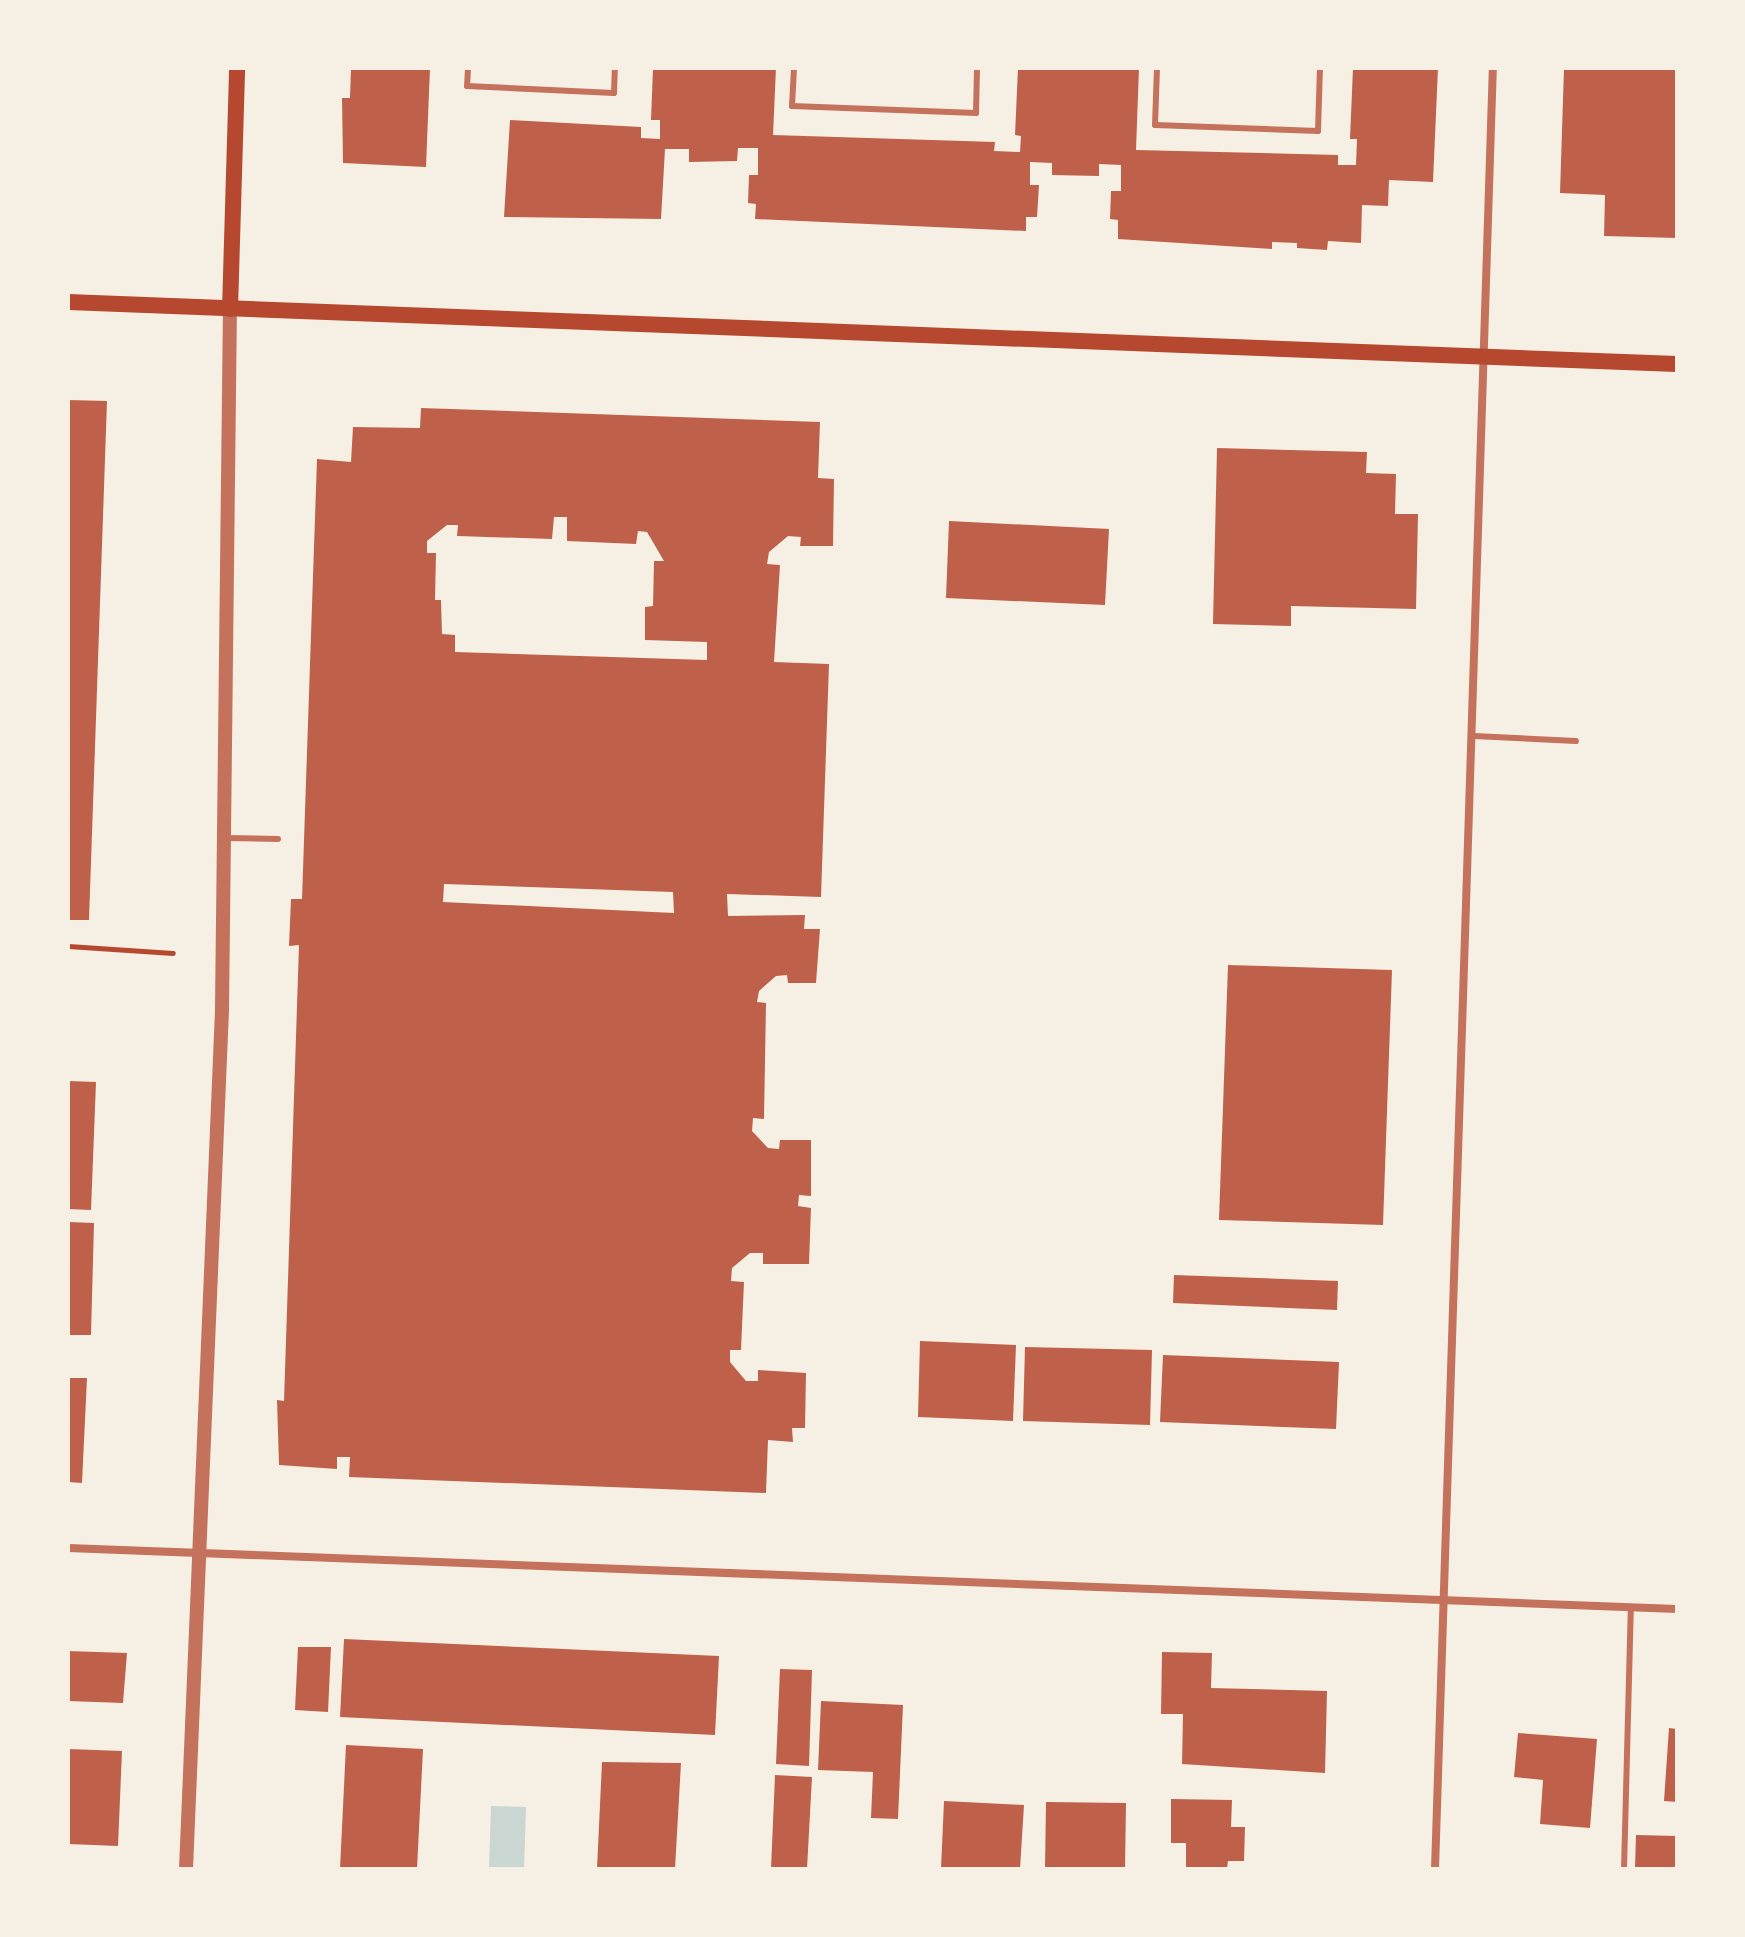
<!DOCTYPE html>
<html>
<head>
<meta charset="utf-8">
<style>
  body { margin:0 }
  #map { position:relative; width:1745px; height:1937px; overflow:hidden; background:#f6efe4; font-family:"Source Serif 4",serif }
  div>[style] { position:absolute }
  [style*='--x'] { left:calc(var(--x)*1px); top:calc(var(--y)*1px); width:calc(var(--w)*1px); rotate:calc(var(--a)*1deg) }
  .water>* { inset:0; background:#c9d6d2 }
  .building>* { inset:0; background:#bf614a }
  .path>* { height:5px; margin:-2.5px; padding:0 2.5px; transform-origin:2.5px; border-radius:2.5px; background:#b5482f }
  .service>* { height:6px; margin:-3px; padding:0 3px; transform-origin:3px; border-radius:3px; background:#c5725c }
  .minor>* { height:8px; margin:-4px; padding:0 4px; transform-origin:4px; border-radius:4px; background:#c5725c }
  .tertiary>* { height:14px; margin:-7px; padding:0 7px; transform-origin:7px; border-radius:7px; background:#c5725c }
  .secondary>* { height:16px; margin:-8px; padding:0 8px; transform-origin:8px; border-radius:8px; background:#b5482f }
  span { translate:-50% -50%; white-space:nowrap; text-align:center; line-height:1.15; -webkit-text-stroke:8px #f6efe4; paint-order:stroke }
  .frame { position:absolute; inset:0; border:70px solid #f6efe4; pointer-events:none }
</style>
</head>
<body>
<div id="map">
  <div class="water">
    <div style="clip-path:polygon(491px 1806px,526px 1807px,524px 1869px,489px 1869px)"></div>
  </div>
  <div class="building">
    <div style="clip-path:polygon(351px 68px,430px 68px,426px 167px,343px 163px,342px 98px,350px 98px)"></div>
    <div style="clip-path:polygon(653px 68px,776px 68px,773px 135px,995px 142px,994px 151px,1020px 152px,1021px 136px,1015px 135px,1018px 68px,1139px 68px,1136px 150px,1338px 155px,1338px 165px,1356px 165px,1357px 139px,1350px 139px,1353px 68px,1438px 68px,1433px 182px,1389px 180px,1388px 206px,1362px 205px,1361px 243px,1328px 241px,1327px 250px,1297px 248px,1297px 243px,1272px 242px,1272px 249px,1118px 239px,1118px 220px,1110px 219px,1111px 191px,1121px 191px,1121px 165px,1099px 164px,1099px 176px,1052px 175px,1052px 163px,1030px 162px,1030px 185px,1039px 185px,1037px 217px,1026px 217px,1026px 231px,755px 219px,756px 204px,748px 203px,749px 175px,758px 175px,758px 148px,738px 148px,737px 161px,689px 162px,689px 149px,665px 149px,661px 219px,504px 217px,510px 120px,641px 127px,641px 138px,660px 139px,660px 120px,651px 120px)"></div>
    <div style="clip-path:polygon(1564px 68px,1677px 68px,1677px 238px,1604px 236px,1605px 195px,1560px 193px)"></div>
    <div style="clip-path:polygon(68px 400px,107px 401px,89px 920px,68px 920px)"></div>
    <div style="clip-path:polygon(evenodd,421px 408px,820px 422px,818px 478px,834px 479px,833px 546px,800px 546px,801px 537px,788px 536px,769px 552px,767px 564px,780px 565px,774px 662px,829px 664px,821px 897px,727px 894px,728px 916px,805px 915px,804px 929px,820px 929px,816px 983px,788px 983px,787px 975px,776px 976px,759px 991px,757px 1002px,766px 1003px,764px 1119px,753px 1118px,752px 1131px,768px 1148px,779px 1149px,780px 1140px,811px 1140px,811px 1196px,799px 1195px,798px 1206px,811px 1208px,809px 1264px,763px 1264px,763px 1253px,750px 1253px,732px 1268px,731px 1281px,744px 1282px,741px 1350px,730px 1350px,730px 1362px,746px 1381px,758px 1381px,758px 1370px,806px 1373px,805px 1428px,792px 1428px,793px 1442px,768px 1440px,766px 1493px,349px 1477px,350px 1457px,337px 1457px,337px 1469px,279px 1465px,277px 1400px,284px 1401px,299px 945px,289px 946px,291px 899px,302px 899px,317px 459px,351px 462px,353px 427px,420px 428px,421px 408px,554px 517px,567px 517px,567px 541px,636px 544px,638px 531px,647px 532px,664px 561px,654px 561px,653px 606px,645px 607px,645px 640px,707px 642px,707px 660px,455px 652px,455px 635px,442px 634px,441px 600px,435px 600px,436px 553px,427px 553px,427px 541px,447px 525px,458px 525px,457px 536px,552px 539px,554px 517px,421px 408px,444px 884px,673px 892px,674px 913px,443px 902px,444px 884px)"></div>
    <div style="clip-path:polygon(1217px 448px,1367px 452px,1366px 473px,1396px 474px,1395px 514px,1418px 514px,1416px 609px,1291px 606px,1291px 626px,1213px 624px)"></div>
    <div style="clip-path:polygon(949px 521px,1109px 529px,1105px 605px,946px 598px)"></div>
    <div style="clip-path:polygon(1228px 965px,1392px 970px,1383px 1225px,1219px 1220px)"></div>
    <div style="clip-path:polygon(68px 1081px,96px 1082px,91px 1210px,68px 1209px)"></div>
    <div style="clip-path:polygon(68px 1222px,94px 1223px,91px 1335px,68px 1335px)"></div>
    <div style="clip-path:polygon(1174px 1275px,1338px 1281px,1337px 1310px,1173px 1303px)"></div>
    <div style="clip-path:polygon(920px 1341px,1016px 1345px,1013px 1421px,918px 1417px)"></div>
    <div style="clip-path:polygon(1025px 1347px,1152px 1350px,1150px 1425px,1023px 1421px)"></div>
    <div style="clip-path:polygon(1163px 1355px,1339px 1362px,1336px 1429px,1160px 1422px)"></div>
    <div style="clip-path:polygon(68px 1378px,87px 1378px,82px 1483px,68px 1482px)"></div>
    <div style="clip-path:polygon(344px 1639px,719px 1656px,715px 1735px,340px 1717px)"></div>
    <div style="clip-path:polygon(298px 1647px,331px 1647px,328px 1712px,295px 1710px)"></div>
    <div style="clip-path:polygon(68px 1651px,127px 1653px,123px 1703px,68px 1701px)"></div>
    <div style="clip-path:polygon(1162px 1652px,1212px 1653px,1211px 1688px,1327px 1691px,1325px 1773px,1182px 1764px,1183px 1714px,1161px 1714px)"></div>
    <div style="clip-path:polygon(780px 1669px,812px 1670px,809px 1766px,776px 1764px)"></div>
    <div style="clip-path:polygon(821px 1701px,903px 1705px,898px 1819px,871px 1818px,873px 1772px,818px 1770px)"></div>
    <div style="clip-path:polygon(1669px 1728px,1677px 1729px,1677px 1802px,1664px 1801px)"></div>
    <div style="clip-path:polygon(1518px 1733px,1597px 1739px,1590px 1828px,1540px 1824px,1543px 1780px,1514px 1777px)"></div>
    <div style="clip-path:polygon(346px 1745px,423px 1749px,417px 1869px,340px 1869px)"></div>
    <div style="clip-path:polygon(68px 1749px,122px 1751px,118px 1846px,68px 1844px)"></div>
    <div style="clip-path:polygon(602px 1762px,681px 1763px,675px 1869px,597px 1869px)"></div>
    <div style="clip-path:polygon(775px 1775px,812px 1777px,807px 1869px,771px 1869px)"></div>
    <div style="clip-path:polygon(1171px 1799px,1232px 1800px,1231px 1827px,1245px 1827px,1244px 1861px,1228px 1861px,1227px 1869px,1186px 1869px,1186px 1843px,1171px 1843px)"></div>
    <div style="clip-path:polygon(944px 1801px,1024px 1805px,1020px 1869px,941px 1869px)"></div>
    <div style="clip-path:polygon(1046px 1802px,1126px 1803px,1125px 1869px,1045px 1869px)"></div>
    <div style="clip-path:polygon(1636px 1835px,1677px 1836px,1677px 1869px,1635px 1869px)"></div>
  </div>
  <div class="path">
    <div style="--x:68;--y:946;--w:105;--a:3.8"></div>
  </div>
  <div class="service">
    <div style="--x:468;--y:68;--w:18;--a:93"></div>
    <div style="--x:467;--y:86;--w:147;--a:2.7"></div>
    <div style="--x:614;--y:93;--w:25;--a:-88"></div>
    <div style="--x:794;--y:68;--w:38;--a:93"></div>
    <div style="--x:792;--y:106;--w:184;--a:2.2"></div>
    <div style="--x:976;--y:113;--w:45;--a:-88.7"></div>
    <div style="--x:1157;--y:68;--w:57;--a:92"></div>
    <div style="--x:1155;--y:125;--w:163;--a:2.1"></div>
    <div style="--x:1318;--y:131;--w:63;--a:-88.2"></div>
    <div style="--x:1474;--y:736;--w:102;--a:2.8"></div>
    <div style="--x:226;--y:838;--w:52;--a:1.1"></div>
    <div style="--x:1624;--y:1869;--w:262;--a:-88.5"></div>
  </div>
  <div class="minor">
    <div style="--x:68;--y:1548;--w:1610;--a:2.17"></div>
    <div style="--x:1435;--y:1869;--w:1802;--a:-88.16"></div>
  </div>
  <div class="tertiary">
    <div style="--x:186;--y:1869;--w:861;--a:-87.6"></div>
    <div style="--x:222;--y:1009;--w:700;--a:-89.35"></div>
  </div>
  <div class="secondary">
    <div style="--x:68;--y:302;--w:1610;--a:2.21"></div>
    <div style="--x:230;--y:309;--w:241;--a:-88.3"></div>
  </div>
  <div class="frame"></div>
</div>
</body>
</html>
